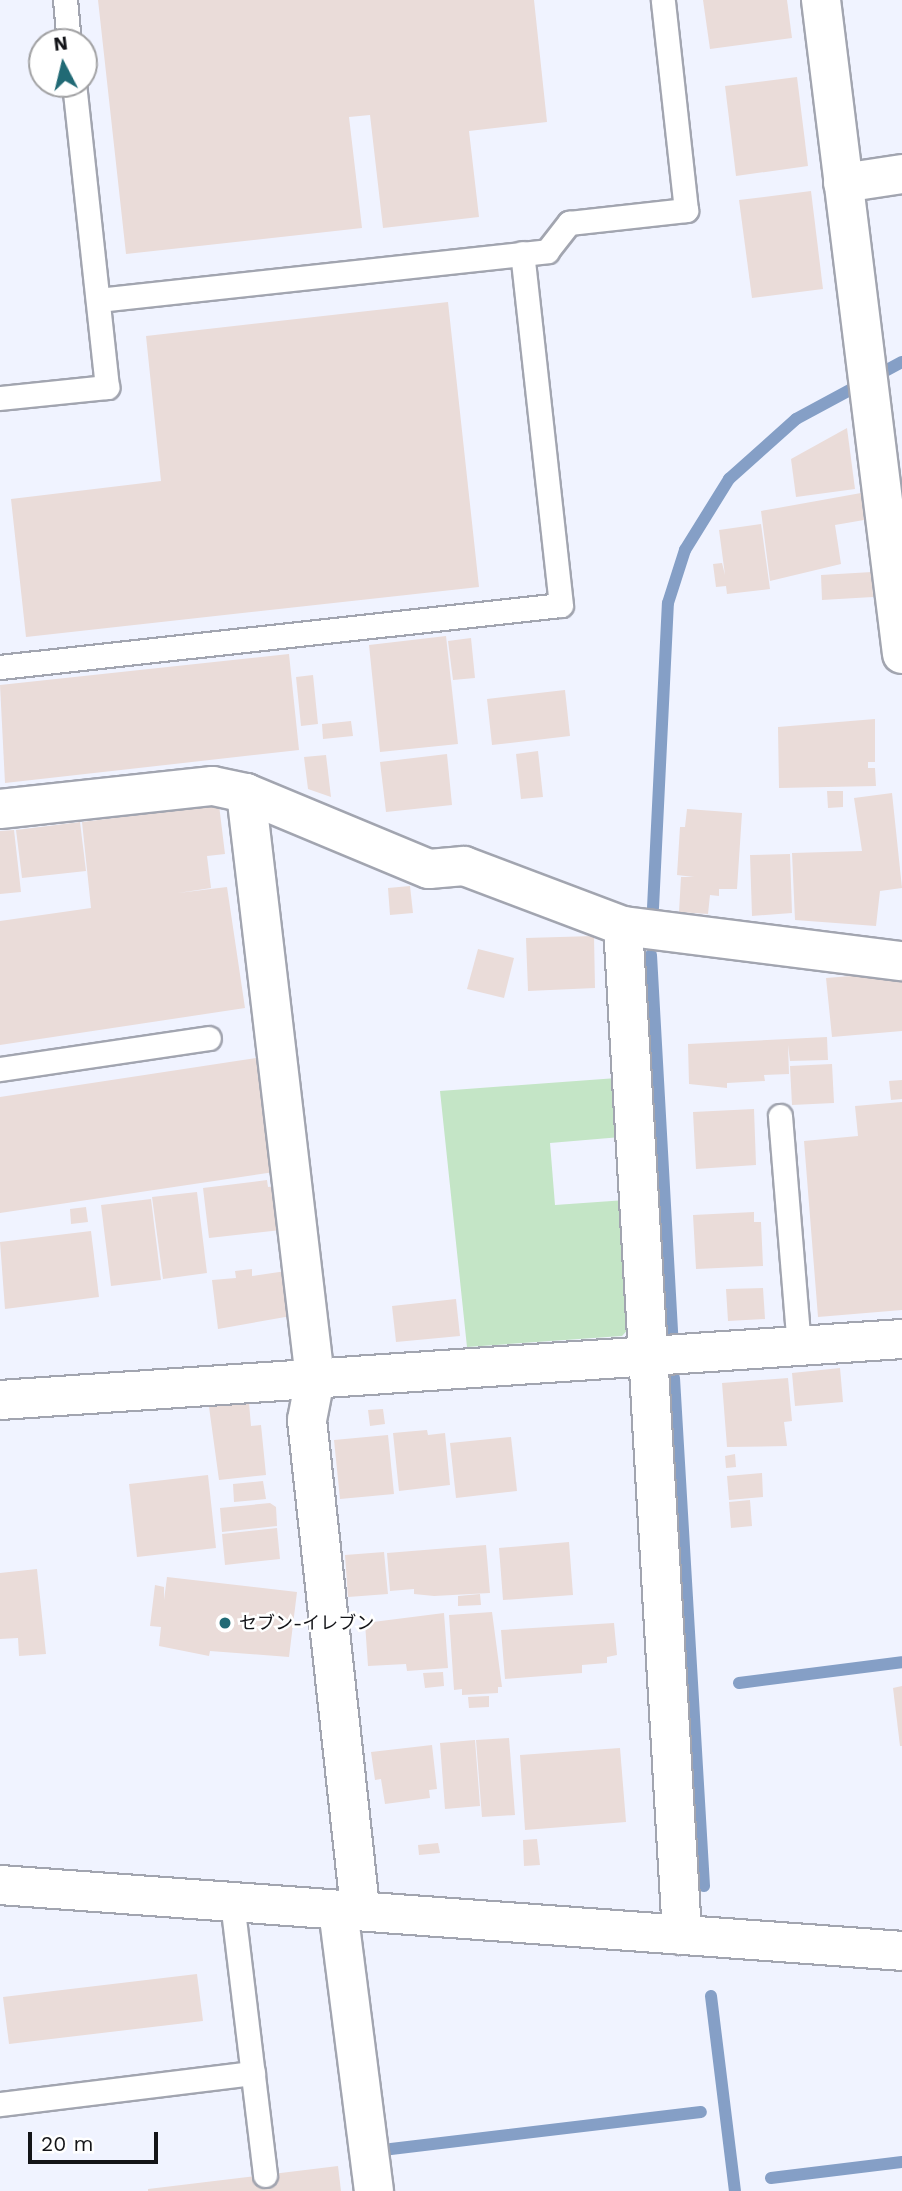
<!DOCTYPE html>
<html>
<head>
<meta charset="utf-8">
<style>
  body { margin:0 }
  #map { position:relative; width:902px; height:2191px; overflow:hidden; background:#f0f3ff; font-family:"Work Sans","Noto Sans JP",sans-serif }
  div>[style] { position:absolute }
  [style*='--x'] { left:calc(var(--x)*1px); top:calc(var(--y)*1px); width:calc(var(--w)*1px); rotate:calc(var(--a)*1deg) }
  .green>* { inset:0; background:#c4e5c6 }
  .stream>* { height:12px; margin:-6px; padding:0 6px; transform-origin:6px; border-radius:6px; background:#859fc6 }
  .building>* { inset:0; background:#eadcd9 }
  .roads { filter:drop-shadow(2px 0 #a2a5b0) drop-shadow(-2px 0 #a2a5b0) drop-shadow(0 2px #a2a5b0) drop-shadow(0 -2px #a2a5b0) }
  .lane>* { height:23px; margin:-11.5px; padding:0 11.5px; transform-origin:11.5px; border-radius:11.5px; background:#fff }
  .street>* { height:38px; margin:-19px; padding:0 19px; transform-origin:19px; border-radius:19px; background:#fff }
  .secondary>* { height:38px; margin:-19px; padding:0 19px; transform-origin:19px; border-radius:19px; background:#fff }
  .dots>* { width:19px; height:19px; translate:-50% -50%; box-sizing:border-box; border:4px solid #fff; border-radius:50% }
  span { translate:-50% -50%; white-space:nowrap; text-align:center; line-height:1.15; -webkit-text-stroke:5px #fff; paint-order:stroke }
  .poi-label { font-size:18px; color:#131418 }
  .left { translate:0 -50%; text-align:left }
  .north { position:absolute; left:28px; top:28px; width:70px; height:70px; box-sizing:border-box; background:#fff; border:2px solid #a1a1a3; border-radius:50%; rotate:353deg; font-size:19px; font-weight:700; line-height:28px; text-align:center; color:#131418 }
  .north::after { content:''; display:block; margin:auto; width:24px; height:32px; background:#216a75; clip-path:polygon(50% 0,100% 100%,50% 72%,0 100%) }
  .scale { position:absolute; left:28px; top:2132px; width:130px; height:32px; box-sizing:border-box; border:4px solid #131418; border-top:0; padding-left:9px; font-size:21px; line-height:24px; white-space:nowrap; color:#131418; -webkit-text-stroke:5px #fff; paint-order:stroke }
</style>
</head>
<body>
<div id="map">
  <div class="green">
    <div style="clip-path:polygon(617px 1078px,621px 1137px,550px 1143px,555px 1205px,626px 1200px,635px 1322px,622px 1336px,467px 1347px,440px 1091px)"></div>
  </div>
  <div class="stream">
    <div style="--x:653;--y:908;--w:305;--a:-87.2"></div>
    <div style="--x:668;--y:603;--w:56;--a:-72.2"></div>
    <div style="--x:685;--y:550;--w:84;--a:-58.2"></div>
    <div style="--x:729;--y:479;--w:90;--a:-41.8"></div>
    <div style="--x:796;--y:419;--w:120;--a:-28.3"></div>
    <div style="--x:651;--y:955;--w:382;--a:86.8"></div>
    <div style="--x:674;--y:1378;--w:509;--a:86.62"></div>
    <div style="--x:739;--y:1683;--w:164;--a:-7.3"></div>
    <div style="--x:711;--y:1996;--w:196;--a:83"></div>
    <div style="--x:391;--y:2149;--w:312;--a:-6.8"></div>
    <div style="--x:771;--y:2178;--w:132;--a:-7"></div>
  </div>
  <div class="building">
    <div style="clip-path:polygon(98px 0,534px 0,547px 122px,469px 131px,479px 217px,383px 228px,370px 115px,349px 117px,362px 228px,126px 254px)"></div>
    <div style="clip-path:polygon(703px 0,787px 0,792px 38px,710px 49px)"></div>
    <div style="clip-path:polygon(797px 77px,808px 166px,736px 176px,725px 86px)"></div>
    <div style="clip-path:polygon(811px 191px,823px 289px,752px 298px,739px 200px)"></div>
    <div style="clip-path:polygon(448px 302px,479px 587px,26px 637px,11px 499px,161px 481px,146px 336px)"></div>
    <div style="clip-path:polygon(847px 428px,855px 489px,796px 497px,791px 459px)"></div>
    <div style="clip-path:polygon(861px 493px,864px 520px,835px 525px,841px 564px,770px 581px,761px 511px)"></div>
    <div style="clip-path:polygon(761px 524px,770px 589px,727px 594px,726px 586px,716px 587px,713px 564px,722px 563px,725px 575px,719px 530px)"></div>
    <div style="clip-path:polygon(872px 572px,873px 597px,822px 600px,821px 575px)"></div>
    <div style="clip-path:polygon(446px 636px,458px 744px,380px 752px,369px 645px)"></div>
    <div style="clip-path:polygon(471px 638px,475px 678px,453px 680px,448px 641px)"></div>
    <div style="clip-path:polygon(289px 654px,299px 750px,5px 783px,0 685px)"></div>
    <div style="clip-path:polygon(313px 675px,318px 724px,301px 726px,296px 677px)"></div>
    <div style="clip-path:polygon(565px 690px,570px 736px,492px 745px,487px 699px)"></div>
    <div style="clip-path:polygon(875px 719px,875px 762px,868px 762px,868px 768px,875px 768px,876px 786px,779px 788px,778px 727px)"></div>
    <div style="clip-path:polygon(351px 721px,353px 736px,323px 739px,322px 724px)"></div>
    <div style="clip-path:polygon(538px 751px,543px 797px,521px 799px,516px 754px)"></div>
    <div style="clip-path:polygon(447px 754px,452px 805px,386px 812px,380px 762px)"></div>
    <div style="clip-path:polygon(326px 755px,331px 797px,308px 789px,304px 757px)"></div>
    <div style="clip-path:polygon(827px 791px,843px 791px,843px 807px,828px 808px)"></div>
    <div style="clip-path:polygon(892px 793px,902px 888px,880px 891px,876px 926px,795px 920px,792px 853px,862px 851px,854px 798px)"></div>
    <div style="clip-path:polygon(219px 805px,225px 854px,207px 856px,211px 888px,178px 893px,227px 887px,245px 1008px,0 1045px,0 921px,91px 908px,82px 822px)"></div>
    <div style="clip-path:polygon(687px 809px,742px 813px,737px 889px,719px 889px,719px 896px,710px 895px,708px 914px,679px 912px,681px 877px,694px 877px,677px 875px,680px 827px,685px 827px)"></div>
    <div style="clip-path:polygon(80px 822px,86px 871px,22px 878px,16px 830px)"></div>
    <div style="clip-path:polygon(14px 830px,21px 892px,0 894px,0 831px)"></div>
    <div style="clip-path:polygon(790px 854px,792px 913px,752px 916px,750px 855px)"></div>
    <div style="clip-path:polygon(410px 886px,413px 913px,390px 915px,388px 888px)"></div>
    <div style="clip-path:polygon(594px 936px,595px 988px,528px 991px,526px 938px)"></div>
    <div style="clip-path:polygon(478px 949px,514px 958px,504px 998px,467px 989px)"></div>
    <div style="clip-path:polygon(902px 972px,902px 1031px,832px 1037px,826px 978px)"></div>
    <div style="clip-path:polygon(827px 1037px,828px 1060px,790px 1061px,788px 1045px,789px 1074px,764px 1075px,765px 1081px,727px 1083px,727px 1088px,689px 1084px,688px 1044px)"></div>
    <div style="clip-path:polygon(256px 1058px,274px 1172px,0 1213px,0 1097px)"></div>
    <div style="clip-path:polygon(832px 1064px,834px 1103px,792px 1105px,790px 1066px)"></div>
    <div style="clip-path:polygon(902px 1080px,902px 1099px,891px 1100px,889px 1081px)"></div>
    <div style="clip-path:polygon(902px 1102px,902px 1310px,818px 1317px,804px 1141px,858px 1136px,855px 1106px)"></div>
    <div style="clip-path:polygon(754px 1109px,756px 1165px,696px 1169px,693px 1112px)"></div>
    <div style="clip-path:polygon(267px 1180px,268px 1187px,276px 1186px,281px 1230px,209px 1238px,203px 1188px)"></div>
    <div style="clip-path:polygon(197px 1192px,207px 1273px,163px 1279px,152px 1197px)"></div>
    <div style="clip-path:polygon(151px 1199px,161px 1280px,111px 1286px,101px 1205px)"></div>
    <div style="clip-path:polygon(86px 1207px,88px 1222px,71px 1224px,70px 1209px)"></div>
    <div style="clip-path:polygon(754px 1212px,754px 1222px,761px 1222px,763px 1266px,696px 1269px,693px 1215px)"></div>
    <div style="clip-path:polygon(91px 1231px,99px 1297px,5px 1309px,0 1242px)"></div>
    <div style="clip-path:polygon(252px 1269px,252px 1276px,286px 1271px,291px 1316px,218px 1329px,212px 1280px,236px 1278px,235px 1271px)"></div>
    <div style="clip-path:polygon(763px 1288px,765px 1319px,728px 1321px,726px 1289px)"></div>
    <div style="clip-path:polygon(456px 1299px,460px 1336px,396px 1342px,392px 1306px)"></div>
    <div style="clip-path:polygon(840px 1368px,843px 1402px,795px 1406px,792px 1373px)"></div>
    <div style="clip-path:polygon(788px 1378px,792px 1421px,784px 1422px,787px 1446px,727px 1447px,722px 1383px)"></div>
    <div style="clip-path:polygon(249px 1403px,251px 1426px,261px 1425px,266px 1475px,219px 1480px,209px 1407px)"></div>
    <div style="clip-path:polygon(383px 1409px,385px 1424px,370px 1426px,368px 1410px)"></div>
    <div style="clip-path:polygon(427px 1430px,428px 1435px,445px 1433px,450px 1485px,399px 1491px,393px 1433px)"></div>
    <div style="clip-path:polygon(388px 1435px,394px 1494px,340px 1499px,334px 1440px)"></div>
    <div style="clip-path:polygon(511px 1437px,517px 1491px,456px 1498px,450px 1443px)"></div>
    <div style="clip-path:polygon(735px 1454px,736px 1467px,726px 1468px,725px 1456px)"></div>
    <div style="clip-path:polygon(762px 1473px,763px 1497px,729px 1500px,727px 1476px)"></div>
    <div style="clip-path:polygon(208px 1475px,216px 1548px,137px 1557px,129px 1484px)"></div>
    <div style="clip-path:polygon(263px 1481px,266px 1499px,234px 1502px,233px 1484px)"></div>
    <div style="clip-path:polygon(750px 1500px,752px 1526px,731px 1528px,729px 1502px)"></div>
    <div style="clip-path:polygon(270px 1503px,276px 1507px,277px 1526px,222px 1532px,220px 1508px)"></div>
    <div style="clip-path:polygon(277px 1528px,280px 1559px,225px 1565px,222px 1534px)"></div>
    <div style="clip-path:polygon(569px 1542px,573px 1595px,503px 1600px,499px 1548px)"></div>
    <div style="clip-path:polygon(486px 1545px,490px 1593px,434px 1596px,414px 1594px,414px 1589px,390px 1591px,387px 1553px)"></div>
    <div style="clip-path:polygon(384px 1552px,388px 1594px,348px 1597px,345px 1555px)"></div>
    <div style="clip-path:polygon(37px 1569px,46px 1654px,19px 1656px,18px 1638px,0 1639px,0 1573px)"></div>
    <div style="clip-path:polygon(167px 1577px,297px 1592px,289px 1657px,210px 1651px,209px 1656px,159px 1646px,161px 1627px,150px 1626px,155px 1585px,164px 1587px,164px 1600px)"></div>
    <div style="clip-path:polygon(480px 1594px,481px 1605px,458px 1606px,458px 1596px)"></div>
    <div style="clip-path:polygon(492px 1612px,502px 1687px,498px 1687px,498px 1693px,462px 1695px,462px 1689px,454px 1690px,449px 1615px)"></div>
    <div style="clip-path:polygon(444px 1613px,448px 1668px,407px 1671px,406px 1664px,368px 1666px,365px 1623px)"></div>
    <div style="clip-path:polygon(614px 1623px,617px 1655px,607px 1657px,607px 1663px,582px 1665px,582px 1673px,505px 1679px,501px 1630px)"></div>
    <div style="clip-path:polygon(443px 1672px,444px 1686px,425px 1688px,423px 1673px)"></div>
    <div style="clip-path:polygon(902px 1686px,902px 1746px,900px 1746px,893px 1688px)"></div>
    <div style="clip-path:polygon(489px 1696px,489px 1707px,469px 1708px,468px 1697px)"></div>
    <div style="clip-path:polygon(509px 1738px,515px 1815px,482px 1817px,476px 1740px)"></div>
    <div style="clip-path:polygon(475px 1740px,480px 1806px,445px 1809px,440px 1743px)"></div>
    <div style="clip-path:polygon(432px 1745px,437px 1789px,429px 1790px,430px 1798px,385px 1804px,381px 1779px,375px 1780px,371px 1752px)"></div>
    <div style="clip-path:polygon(620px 1748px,626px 1822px,525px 1830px,520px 1755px)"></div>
    <div style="clip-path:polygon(537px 1839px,540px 1865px,524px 1866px,523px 1840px)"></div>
    <div style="clip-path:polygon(438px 1843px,440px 1853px,419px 1855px,418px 1845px)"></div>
    <div style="clip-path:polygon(197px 1974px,203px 2021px,9px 2044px,3px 1997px)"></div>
    <div style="clip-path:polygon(338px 2166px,341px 2191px,148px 2191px,148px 2189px)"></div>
  </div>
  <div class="roads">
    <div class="lane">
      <div style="--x:65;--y:0;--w:42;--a:84.6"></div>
      <div style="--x:98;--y:300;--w:452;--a:-6.2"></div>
      <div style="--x:547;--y:251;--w:36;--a:-52"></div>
      <div style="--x:569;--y:223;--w:118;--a:-6.3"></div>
      <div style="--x:686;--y:210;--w:211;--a:-96.3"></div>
      <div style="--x:0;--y:398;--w:108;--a:-5.9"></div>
      <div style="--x:107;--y:387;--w:305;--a:-96.2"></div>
      <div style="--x:0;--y:667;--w:564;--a:-6.31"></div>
      <div style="--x:561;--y:605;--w:354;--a:-96.3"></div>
      <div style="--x:0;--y:1069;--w:211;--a:-8.4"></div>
      <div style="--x:780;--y:1116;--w:231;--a:85.3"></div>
      <div style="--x:232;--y:1902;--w:275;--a:83.1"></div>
      <div style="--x:0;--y:2104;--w:255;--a:-7"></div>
    </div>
    <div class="street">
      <div style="--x:821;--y:0;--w:659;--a:82.94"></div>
      <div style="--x:843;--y:183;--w:60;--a:-8.7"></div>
      <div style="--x:246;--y:793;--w:590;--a:83.28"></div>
      <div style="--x:315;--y:1379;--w:42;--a:101"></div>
      <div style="--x:307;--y:1420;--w:494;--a:83.8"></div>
      <div style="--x:0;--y:809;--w:214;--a:-6.2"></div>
      <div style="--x:213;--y:786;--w:34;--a:12"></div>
      <div style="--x:246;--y:793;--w:198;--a:22.6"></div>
      <div style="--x:429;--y:869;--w:35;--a:-5"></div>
      <div style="--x:464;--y:866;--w:170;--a:20.7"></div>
      <div style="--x:623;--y:926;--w:281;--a:7.2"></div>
      <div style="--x:623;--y:926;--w:1011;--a:86.65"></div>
      <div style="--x:0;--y:1400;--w:904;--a:-3.87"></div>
      <div style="--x:338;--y:1910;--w:283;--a:82.7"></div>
    </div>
    <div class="secondary">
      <div style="--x:0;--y:1885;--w:904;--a:4.18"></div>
    </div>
  </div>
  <div class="dots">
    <div style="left:225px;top:1623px;background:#216a75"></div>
  </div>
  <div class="poi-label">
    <span class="left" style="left:239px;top:1623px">セブン-イレブン</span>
  </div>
  <div class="north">N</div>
  <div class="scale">20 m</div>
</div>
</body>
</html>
